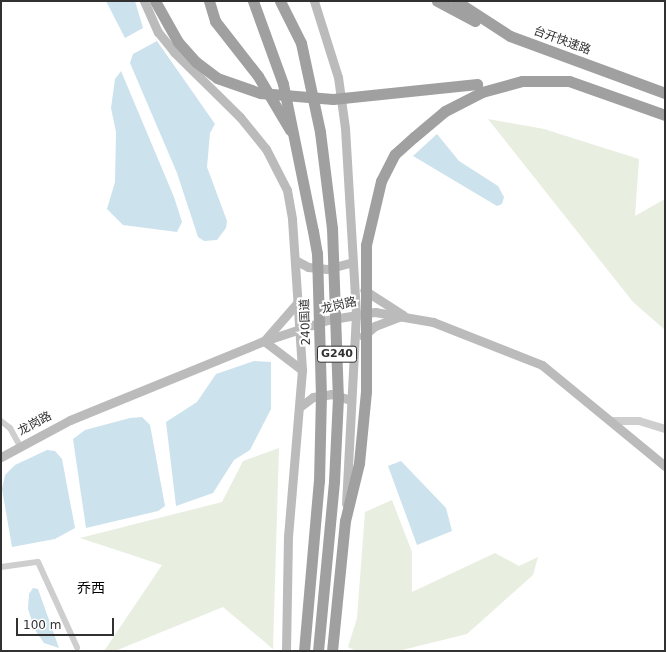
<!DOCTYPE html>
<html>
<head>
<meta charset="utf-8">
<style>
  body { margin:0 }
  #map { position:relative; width:666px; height:652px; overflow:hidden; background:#fff; font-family:"DejaVu Sans","Noto Sans SC",sans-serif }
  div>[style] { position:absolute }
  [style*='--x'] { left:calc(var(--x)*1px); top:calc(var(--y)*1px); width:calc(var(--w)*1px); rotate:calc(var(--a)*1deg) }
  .green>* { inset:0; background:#e8eee0 }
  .water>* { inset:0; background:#cce2ed }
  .minor>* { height:6px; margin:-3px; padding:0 3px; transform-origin:3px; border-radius:3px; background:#cecece }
  .tertiary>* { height:8px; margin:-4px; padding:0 4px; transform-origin:4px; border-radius:4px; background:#cecece }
  .secondary>* { height:9px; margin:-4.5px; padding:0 4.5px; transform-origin:4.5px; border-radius:4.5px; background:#bbb }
  .trunk>* { height:11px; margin:-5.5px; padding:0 5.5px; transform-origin:5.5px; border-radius:5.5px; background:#a0a0a0 }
  .trunk-bridge>* { height:11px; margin:-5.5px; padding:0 5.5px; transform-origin:5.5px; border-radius:5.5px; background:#a0a0a0 }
  span { translate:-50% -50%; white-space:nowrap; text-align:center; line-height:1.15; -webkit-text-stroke:4px #fff; paint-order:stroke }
  .shield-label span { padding:1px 3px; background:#fff; border:1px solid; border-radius:3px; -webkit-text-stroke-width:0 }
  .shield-label { font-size:11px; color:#313131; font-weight:700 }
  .street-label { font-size:12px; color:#313131 }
  .quarter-label { font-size:14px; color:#000 }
  .frame { position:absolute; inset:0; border:2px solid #313131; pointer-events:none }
  .scale { position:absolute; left:16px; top:618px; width:98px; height:18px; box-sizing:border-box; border:2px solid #313131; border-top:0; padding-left:5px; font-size:12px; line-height:14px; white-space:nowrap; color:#313131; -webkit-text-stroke:3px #fff; paint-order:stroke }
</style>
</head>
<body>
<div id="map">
  <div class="green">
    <div style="clip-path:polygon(488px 119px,544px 129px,639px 159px,635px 216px,665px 199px,665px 330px,633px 302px)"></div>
    <div style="clip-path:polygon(279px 448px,273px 649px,223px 607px,115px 651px,104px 651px,162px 565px,80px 538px,222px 502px,243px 461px)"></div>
    <div style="clip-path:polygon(392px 500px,412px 552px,412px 592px,495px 553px,519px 566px,538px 557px,533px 575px,467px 634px,398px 651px,356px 651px,348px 647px,357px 618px,365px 512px)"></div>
  </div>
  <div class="water">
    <div style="clip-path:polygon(106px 1px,135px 1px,143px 28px,125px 38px)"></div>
    <div style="clip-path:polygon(157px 41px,215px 124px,210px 133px,207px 167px,227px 221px,226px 228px,217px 240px,204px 241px,198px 237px,177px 173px,130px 63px,133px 54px)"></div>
    <div style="clip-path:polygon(121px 71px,174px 197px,182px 222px,177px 232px,123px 225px,107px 209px,115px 182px,116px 132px,111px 108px,115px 79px)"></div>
    <div style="clip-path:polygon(437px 134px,459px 161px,498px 186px,504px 197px,502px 204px,497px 206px,413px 156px)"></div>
    <div style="clip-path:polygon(254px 361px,271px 362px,271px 409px,250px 450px,234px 460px,213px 493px,176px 506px,166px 422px,197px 402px,216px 374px)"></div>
    <div style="clip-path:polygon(130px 418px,142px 417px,150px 425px,165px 506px,158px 511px,86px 528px,73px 439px,85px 430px)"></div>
    <div style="clip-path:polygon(47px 450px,55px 451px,62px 459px,75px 528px,55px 539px,12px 547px,2px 489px,5px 475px,15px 465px)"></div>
    <div style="clip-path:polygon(401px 461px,446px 508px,452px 531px,417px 545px,388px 466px)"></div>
    <div style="clip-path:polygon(33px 588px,38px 589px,59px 648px,44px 643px,35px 630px,28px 609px,29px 594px)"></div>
  </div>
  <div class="minor">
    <div style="--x:1;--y:421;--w:11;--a:38"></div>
    <div style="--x:10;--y:428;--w:21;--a:61"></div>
    <div style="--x:1;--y:567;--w:37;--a:-8"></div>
    <div style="--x:38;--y:562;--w:94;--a:65.4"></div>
  </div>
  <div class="tertiary">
    <div style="--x:614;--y:421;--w:25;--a:0"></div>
    <div style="--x:639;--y:421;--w:27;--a:17"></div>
  </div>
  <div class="secondary">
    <div style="--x:144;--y:1;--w:34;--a:66"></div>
    <div style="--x:158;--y:32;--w:26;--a:51"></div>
    <div style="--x:174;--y:52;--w:93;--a:44.6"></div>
    <div style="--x:240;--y:117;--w:41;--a:50.9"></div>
    <div style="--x:266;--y:149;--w:46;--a:62.9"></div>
    <div style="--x:287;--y:190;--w:29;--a:80"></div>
    <div style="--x:292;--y:219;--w:151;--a:86.2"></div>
    <div style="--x:302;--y:370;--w:167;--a:94.8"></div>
    <div style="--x:288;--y:536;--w:115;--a:91"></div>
    <div style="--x:314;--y:1;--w:80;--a:72.5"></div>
    <div style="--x:338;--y:77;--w:51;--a:82.2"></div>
    <div style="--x:345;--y:128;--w:186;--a:86.6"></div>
    <div style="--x:356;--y:314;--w:190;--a:93"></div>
    <div style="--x:295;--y:260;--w:15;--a:28"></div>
    <div style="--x:308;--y:267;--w:19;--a:6"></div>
    <div style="--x:327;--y:269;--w:27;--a:-15"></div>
    <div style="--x:298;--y:302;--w:52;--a:131.1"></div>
    <div style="--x:264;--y:341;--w:48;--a:37.3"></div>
    <div style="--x:363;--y:336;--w:16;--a:-40"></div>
    <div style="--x:375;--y:326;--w:30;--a:-21"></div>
    <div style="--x:403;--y:315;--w:46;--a:-147.3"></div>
    <div style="--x:301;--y:406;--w:15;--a:-37"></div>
    <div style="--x:313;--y:397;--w:18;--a:-9"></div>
    <div style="--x:331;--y:394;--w:21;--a:17"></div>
    <div style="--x:1;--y:457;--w:78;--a:-28.2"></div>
    <div style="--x:70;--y:420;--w:209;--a:-22.2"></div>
    <div style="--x:264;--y:341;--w:66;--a:-18.4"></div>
    <div style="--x:327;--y:320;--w:49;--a:-9.5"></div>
    <div style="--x:375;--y:312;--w:59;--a:9.8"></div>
    <div style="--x:433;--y:322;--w:117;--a:21.5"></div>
    <div style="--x:542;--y:365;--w:159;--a:39.4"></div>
  </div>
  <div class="trunk">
    <div style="--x:209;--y:1;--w:21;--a:73"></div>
    <div style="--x:215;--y:21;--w:70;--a:52"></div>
    <div style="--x:258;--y:76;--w:63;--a:59.3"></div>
    <div style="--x:253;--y:1;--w:88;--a:70.1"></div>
    <div style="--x:283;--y:84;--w:150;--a:78.5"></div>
    <div style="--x:280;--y:1;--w:47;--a:63.4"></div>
    <div style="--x:301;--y:43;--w:91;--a:77.9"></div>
    <div style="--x:320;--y:132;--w:97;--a:82.9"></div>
    <div style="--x:437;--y:1;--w:43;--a:27.8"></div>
    <div style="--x:456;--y:1;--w:64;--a:32.9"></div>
    <div style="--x:510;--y:36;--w:165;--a:20.2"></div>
    <div style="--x:482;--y:92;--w:41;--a:-15.4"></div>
    <div style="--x:522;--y:81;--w:47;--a:0"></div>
    <div style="--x:569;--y:81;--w:102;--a:19.5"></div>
    <div style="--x:304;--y:651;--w:171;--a:-85"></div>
    <div style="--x:318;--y:651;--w:171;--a:-84.6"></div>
    <div style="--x:332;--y:651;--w:131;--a:-84.3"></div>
    <div style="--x:345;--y:521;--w:60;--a:-76.4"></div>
  </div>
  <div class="trunk-bridge">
    <div style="--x:155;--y:1;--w:47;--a:60.7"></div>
    <div style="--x:178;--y:42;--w:27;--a:48"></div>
    <div style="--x:196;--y:62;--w:26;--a:37"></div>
    <div style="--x:217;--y:78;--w:46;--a:19.2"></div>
    <div style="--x:260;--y:93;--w:73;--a:4.7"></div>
    <div style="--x:333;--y:99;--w:145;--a:-5.9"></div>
    <div style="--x:332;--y:228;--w:169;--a:88"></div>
    <div style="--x:338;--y:397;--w:84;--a:92.7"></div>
    <div style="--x:313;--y:231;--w:22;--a:80"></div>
    <div style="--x:317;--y:253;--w:141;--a:88.4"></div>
    <div style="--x:321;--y:394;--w:87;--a:91.3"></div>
    <div style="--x:359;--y:463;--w:72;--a:-84.4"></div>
    <div style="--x:366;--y:391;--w:146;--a:-90"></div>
    <div style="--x:366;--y:245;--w:66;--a:-76.8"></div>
    <div style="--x:381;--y:181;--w:30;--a:-63"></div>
    <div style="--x:395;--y:154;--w:25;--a:-42"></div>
    <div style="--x:414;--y:137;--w:40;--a:-40"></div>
    <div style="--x:445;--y:111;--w:42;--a:-27.2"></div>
  </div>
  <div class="shield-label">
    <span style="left:337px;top:354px">G240</span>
  </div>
  <div class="street-label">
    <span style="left:562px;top:41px;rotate:20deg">台开快速路</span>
    <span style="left:339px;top:306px;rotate:-13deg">龙岗路</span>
    <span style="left:306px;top:322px;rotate:-92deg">240国道</span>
    <span style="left:35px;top:424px;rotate:-28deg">龙岗路</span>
  </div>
  <div class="quarter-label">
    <span style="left:91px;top:588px">乔西</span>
  </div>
  <div class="frame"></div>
  <div class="scale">100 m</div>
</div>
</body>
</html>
